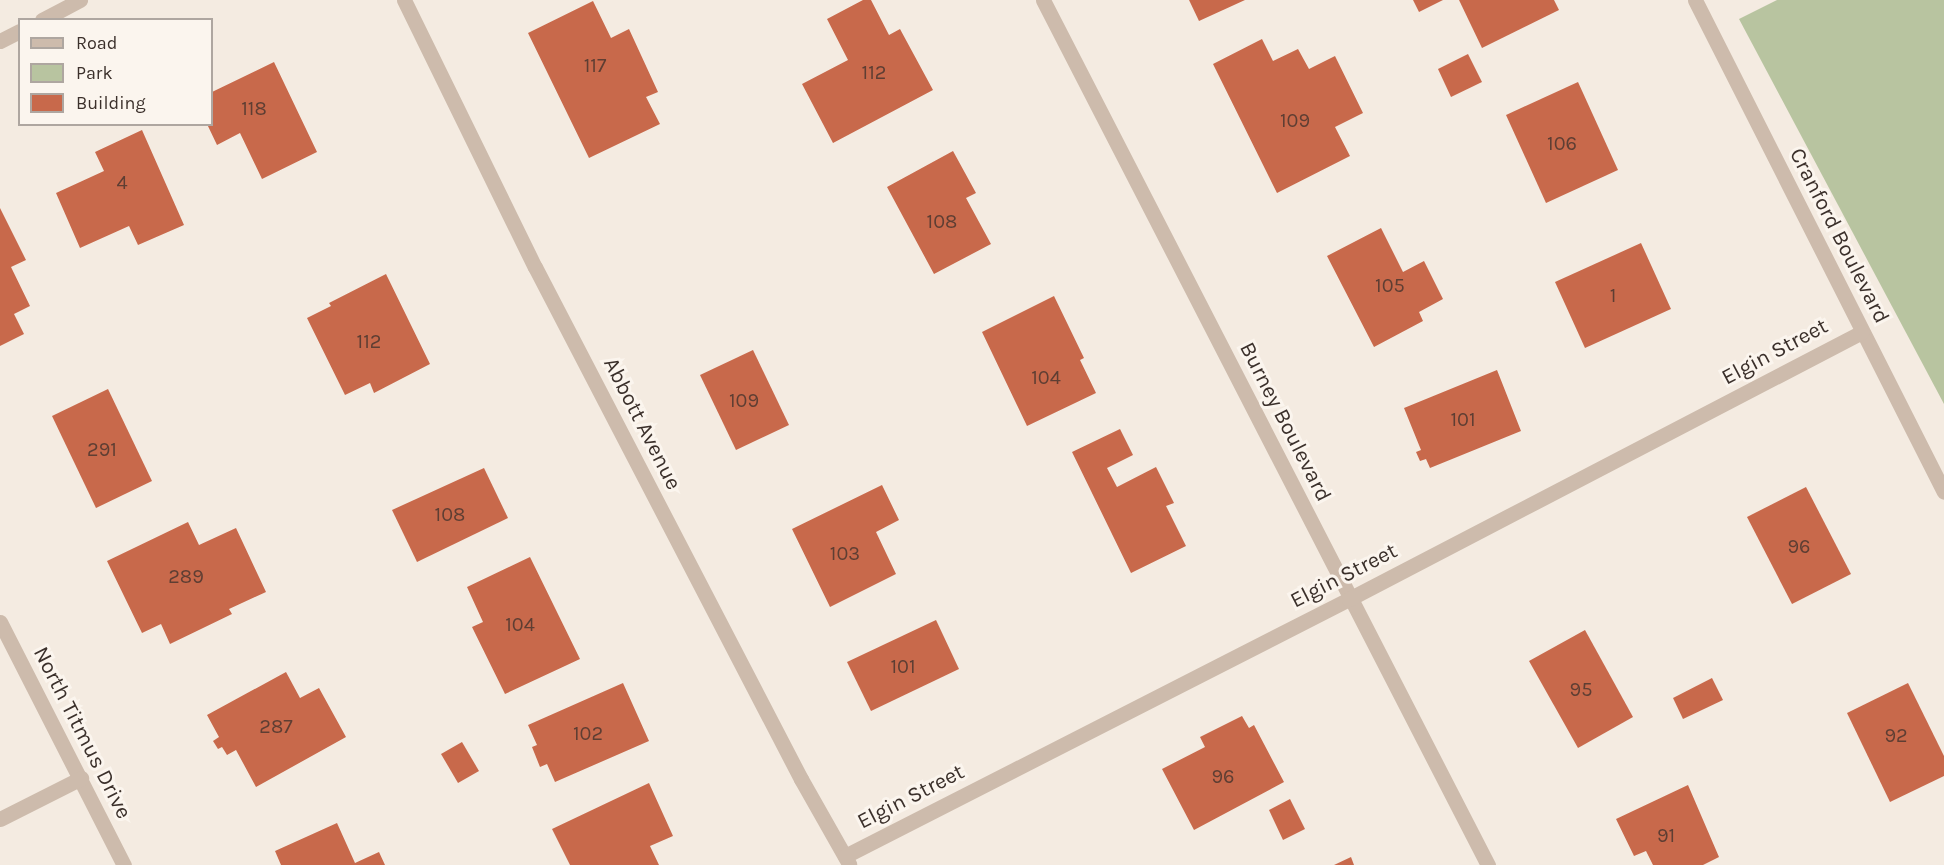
<!DOCTYPE html>
<html>
<head>
<meta charset="utf-8">
<style>
  body { margin:0 }
  #map { position:relative; width:1944px; height:865px; overflow:hidden; background:#f4ebe1; font-family:Karla,sans-serif }
  div>[style] { position:absolute }
  [style*='--x'] { left:calc(var(--x)*1px); top:calc(var(--y)*1px); width:calc(var(--w)*1px); rotate:calc(var(--a)*1deg) }
  .green>* { inset:0; background:#b8c4a0 }
  .building>* { inset:0; background:#c8694b }
  .minor>* { height:15px; margin:-7.5px; padding:0 7.5px; transform-origin:7.5px; border-radius:7.5px; background:#cdbbac }
  span { translate:-50% -50%; white-space:nowrap; text-align:center; line-height:1.15; -webkit-text-stroke:6px #fbf5ee; paint-order:stroke }
  .number-label { font-size:20px; color:#5e3e33 }
  .number-label span { -webkit-text-stroke-width:0 }
  .street-label { font-size:22px; color:#3b302b }
  .legend { position:absolute; left:18px; top:18px; width:195px; height:108px; box-sizing:border-box; background:#fbf5ee; border:2px solid #aea6a0; margin:0; padding:8px 10px; list-style:none; font-size:18px; color:#3b302b }
  .legend li { display:flex; align-items:center; gap:12px; height:30px }
  .legend b { width:30px; border:2px solid #aea6a0 }
</style>
</head>
<body>
<div id="map">
  <div class="green">
    <div style="clip-path:polygon(1777px 0,1944px 0,1944px 404px,1739px 19px)"></div>
  </div>
  <div class="building">
    <div style="clip-path:polygon(863px 0,871px 0,889px 35px,900px 29px,933px 90px,833px 143px,802px 84px,848px 60px,827px 19px)"></div>
    <div style="clip-path:polygon(1189px 0,1245px 0,1199px 21px)"></div>
    <div style="clip-path:polygon(1413px 0,1443px 0,1419px 12px)"></div>
    <div style="clip-path:polygon(1459px 0,1554px 0,1559px 10px,1482px 48px)"></div>
    <div style="clip-path:polygon(593px 1px,611px 38px,629px 29px,658px 92px,646px 97px,660px 124px,589px 158px,528px 33px)"></div>
    <div style="clip-path:polygon(1262px 39px,1273px 61px,1298px 49px,1309px 69px,1335px 56px,1363px 113px,1335px 127px,1350px 156px,1277px 193px,1213px 64px)"></div>
    <div style="clip-path:polygon(1468px 54px,1482px 82px,1451px 97px,1438px 69px)"></div>
    <div style="clip-path:polygon(274px 62px,317px 152px,262px 179px,240px 133px,217px 145px,207px 124px,212px 124px,212px 92px)"></div>
    <div style="clip-path:polygon(1578px 82px,1618px 170px,1546px 203px,1506px 115px)"></div>
    <div style="clip-path:polygon(142px 130px,184px 225px,138px 245px,129px 226px,80px 248px,56px 193px,104px 171px,95px 152px)"></div>
    <div style="clip-path:polygon(953px 151px,976px 193px,966px 198px,991px 244px,934px 274px,887px 187px)"></div>
    <div style="clip-path:polygon(0 208px,26px 260px,11px 267px,30px 306px,14px 314px,24px 334px,0 346px)"></div>
    <div style="clip-path:polygon(1381px 228px,1403px 272px,1424px 261px,1443px 299px,1419px 312px,1423px 321px,1374px 347px,1327px 256px)"></div>
    <div style="clip-path:polygon(1641px 243px,1671px 309px,1585px 348px,1555px 282px)"></div>
    <div style="clip-path:polygon(386px 274px,430px 364px,374px 393px,370px 383px,345px 395px,307px 318px,331px 306px,329px 303px)"></div>
    <div style="clip-path:polygon(1054px 296px,1084px 358px,1080px 360px,1096px 393px,1027px 426px,982px 332px)"></div>
    <div style="clip-path:polygon(753px 350px,789px 425px,736px 450px,700px 375px)"></div>
    <div style="clip-path:polygon(1497px 370px,1521px 431px,1430px 468px,1426px 459px,1420px 461px,1416px 452px,1421px 450px,1404px 408px)"></div>
    <div style="clip-path:polygon(108px 389px,152px 481px,96px 508px,52px 416px)"></div>
    <div style="clip-path:polygon(1120px 429px,1133px 455px,1107px 468px,1117px 487px,1156px 467px,1174px 503px,1166px 506px,1186px 546px,1131px 573px,1072px 452px)"></div>
    <div style="clip-path:polygon(484px 468px,508px 518px,417px 562px,392px 510px)"></div>
    <div style="clip-path:polygon(882px 485px,899px 520px,876px 532px,896px 574px,830px 607px,792px 529px)"></div>
    <div style="clip-path:polygon(1806px 487px,1851px 574px,1792px 604px,1747px 517px)"></div>
    <div style="clip-path:polygon(188px 522px,199px 545px,236px 528px,266px 592px,229px 609px,232px 614px,170px 644px,161px 624px,142px 633px,107px 561px)"></div>
    <div style="clip-path:polygon(530px 557px,580px 659px,505px 694px,472px 627px,483px 622px,467px 587px)"></div>
    <div style="clip-path:polygon(936px 620px,959px 669px,871px 711px,847px 662px)"></div>
    <div style="clip-path:polygon(1585px 630px,1633px 717px,1578px 748px,1529px 661px)"></div>
    <div style="clip-path:polygon(286px 672px,300px 698px,319px 688px,346px 737px,256px 787px,236px 750px,227px 755px,222px 747px,218px 749px,213px 741px,219px 737px,207px 715px)"></div>
    <div style="clip-path:polygon(1712px 678px,1723px 700px,1683px 719px,1673px 698px)"></div>
    <div style="clip-path:polygon(623px 683px,649px 741px,555px 782px,547px 764px,540px 767px,532px 747px,537px 745px,528px 725px)"></div>
    <div style="clip-path:polygon(1908px 683px,1944px 756px,1944px 776px,1890px 802px,1847px 713px)"></div>
    <div style="clip-path:polygon(1242px 716px,1249px 728px,1254px 725px,1284px 782px,1194px 830px,1162px 769px,1205px 747px,1200px 737px)"></div>
    <div style="clip-path:polygon(462px 742px,479px 771px,458px 783px,441px 754px)"></div>
    <div style="clip-path:polygon(649px 783px,673px 836px,650px 846px,659px 865px,570px 865px,552px 829px)"></div>
    <div style="clip-path:polygon(1688px 785px,1719px 857px,1703px 865px,1653px 865px,1646px 851px,1634px 856px,1616px 819px)"></div>
    <div style="clip-path:polygon(1290px 799px,1305px 829px,1283px 840px,1269px 810px)"></div>
    <div style="clip-path:polygon(337px 823px,355px 863px,379px 852px,385px 865px,281px 865px,275px 851px)"></div>
    <div style="clip-path:polygon(1351px 857px,1354px 865px,1334px 865px)"></div>
  </div>
  <div class="minor">
    <div style="--x:404;--y:0;--w:297;--a:63.9"></div>
    <div style="--x:535;--y:267;--w:577;--a:62.55"></div>
    <div style="--x:801;--y:779;--w:98;--a:60.5"></div>
    <div style="--x:1043;--y:0;--w:973;--a:62.78"></div>
    <div style="--x:1695;--y:0;--w:551;--a:63.16"></div>
    <div style="--x:42;--y:20;--w:43;--a:-27.8"></div>
    <div style="--x:0;--y:41;--w:22;--a:-27"></div>
    <div style="--x:0;--y:622;--w:273;--a:63"></div>
    <div style="--x:0;--y:819;--w:91;--a:-26.8"></div>
    <div style="--x:845;--y:856;--w:566;--a:-27.02"></div>
    <div style="--x:1349;--y:599;--w:578;--a:-27.5"></div>
  </div>
  <div class="number-label">
    <span style="left:595px;top:65px">117</span>
    <span style="left:874px;top:72px">112</span>
    <span style="left:254px;top:108px">118</span>
    <span style="left:1295px;top:120px">109</span>
    <span style="left:1562px;top:143px">106</span>
    <span style="left:122px;top:182px">4</span>
    <span style="left:942px;top:221px">108</span>
    <span style="left:1390px;top:285px">105</span>
    <span style="left:1613px;top:295px">1</span>
    <span style="left:369px;top:341px">112</span>
    <span style="left:1046px;top:377px">104</span>
    <span style="left:744px;top:400px">109</span>
    <span style="left:1463px;top:419px">101</span>
    <span style="left:102px;top:449px">291</span>
    <span style="left:450px;top:514px">108</span>
    <span style="left:1799px;top:546px">96</span>
    <span style="left:845px;top:553px">103</span>
    <span style="left:186px;top:576px">289</span>
    <span style="left:520px;top:624px">104</span>
    <span style="left:903px;top:666px">101</span>
    <span style="left:1581px;top:689px">95</span>
    <span style="left:276px;top:726px">287</span>
    <span style="left:588px;top:733px">102</span>
    <span style="left:1896px;top:735px">92</span>
    <span style="left:1223px;top:776px">96</span>
    <span style="left:1666px;top:835px">91</span>
  </div>
  <div class="street-label">
    <span style="left:1839px;top:236px;rotate:63deg">Cranford Boulevard</span>
    <span style="left:1775px;top:352px;rotate:-28deg">Elgin Street</span>
    <span style="left:1285px;top:422px;rotate:63deg">Burney Boulevard</span>
    <span style="left:642px;top:424px;rotate:63deg">Abbott Avenue</span>
    <span style="left:1344px;top:576px;rotate:-27deg">Elgin Street</span>
    <span style="left:82px;top:733px;rotate:63deg">North Titmus Drive</span>
    <span style="left:911px;top:797px;rotate:-27deg">Elgin Street</span>
  </div>
  <ul class="legend">
  <li><b style="height:8px;background:#cdbbac"></b>Road</li>
  <li><b style="height:16px;background:#b8c4a0"></b>Park</li>
  <li><b style="height:16px;background:#c8694b"></b>Building</li>
  </ul>
</div>
</body>
</html>
